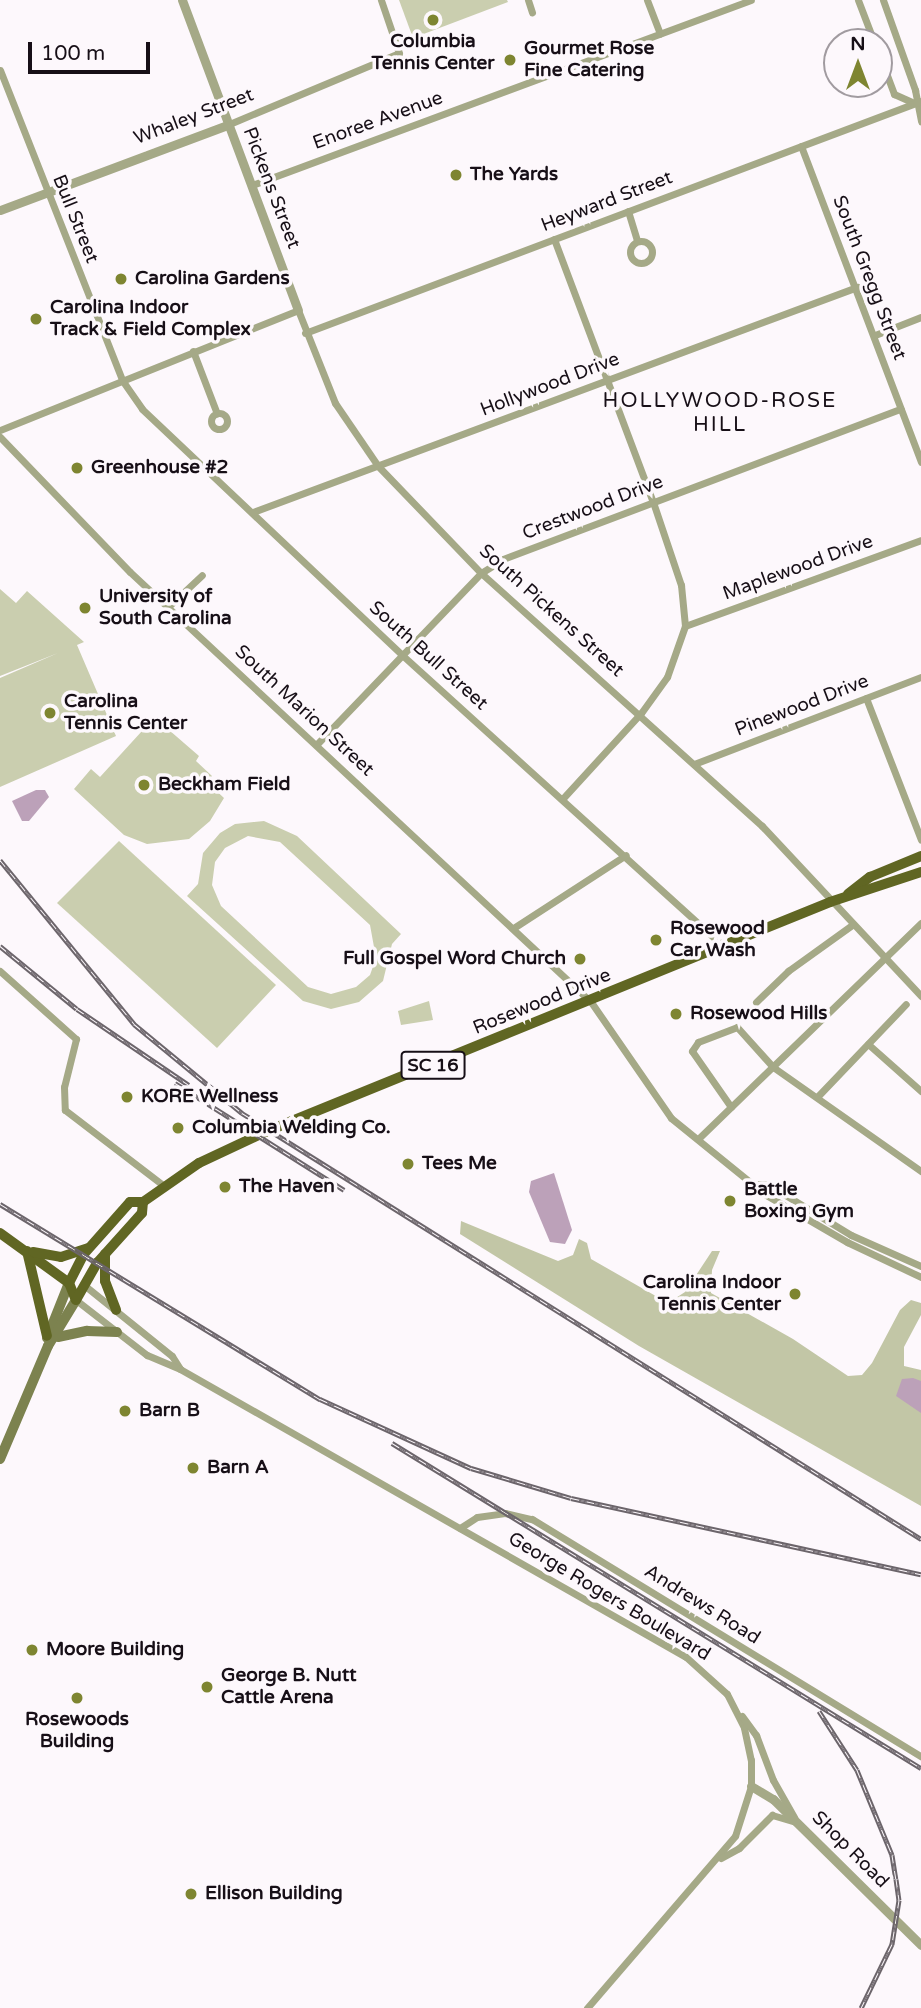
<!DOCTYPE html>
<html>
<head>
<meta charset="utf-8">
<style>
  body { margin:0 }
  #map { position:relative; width:921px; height:2008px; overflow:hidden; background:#fdf8fc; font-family:"Varela Round",sans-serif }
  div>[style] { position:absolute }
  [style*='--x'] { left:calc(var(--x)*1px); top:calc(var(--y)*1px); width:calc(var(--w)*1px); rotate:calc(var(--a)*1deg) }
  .green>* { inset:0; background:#caceaf }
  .forest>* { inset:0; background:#c2c6a6 }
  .water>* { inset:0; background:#bca1b9 }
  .minor>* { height:7px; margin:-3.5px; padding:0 3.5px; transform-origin:3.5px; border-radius:3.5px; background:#a5a987 }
  .minor>.ring { margin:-3.5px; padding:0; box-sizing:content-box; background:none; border:7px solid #a5a987; border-radius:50% }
  .tertiary>* { height:9px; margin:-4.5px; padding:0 4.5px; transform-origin:4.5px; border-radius:4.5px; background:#a5a987 }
  .secondary>* { height:10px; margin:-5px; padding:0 5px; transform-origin:5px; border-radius:5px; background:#7c824f }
  .primary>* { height:10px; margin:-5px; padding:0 5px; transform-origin:5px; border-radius:5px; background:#606623 }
  .rail>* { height:5px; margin-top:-2.5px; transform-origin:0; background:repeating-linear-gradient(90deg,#fdf8fc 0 8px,#6c656b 0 16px); box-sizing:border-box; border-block:2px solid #6c656b }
  .dots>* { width:19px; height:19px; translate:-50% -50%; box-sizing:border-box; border:4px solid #fdf8fc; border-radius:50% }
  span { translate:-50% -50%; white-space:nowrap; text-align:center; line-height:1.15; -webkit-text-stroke:7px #fdf8fc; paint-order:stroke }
  .shield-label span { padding:2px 5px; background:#fdf8fc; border:2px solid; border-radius:5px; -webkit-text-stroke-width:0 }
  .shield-label { font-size:18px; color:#170f17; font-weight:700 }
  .poi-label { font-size:19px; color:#170f17; font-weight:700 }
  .left { translate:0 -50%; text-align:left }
  .right { translate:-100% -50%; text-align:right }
  .street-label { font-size:19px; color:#170f17 }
  .neighbourhood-label { font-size:21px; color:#170f17; letter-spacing:2px }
  .north { position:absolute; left:823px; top:28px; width:70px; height:70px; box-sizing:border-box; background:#fdf8fc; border:2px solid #a19ba0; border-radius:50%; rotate:0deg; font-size:19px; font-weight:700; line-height:28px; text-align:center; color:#170f17 }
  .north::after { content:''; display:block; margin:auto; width:24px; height:32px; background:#7e8531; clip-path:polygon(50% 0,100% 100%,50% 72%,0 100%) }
  .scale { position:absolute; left:28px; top:42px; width:122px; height:32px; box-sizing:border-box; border:4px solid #170f17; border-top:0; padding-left:9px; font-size:21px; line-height:24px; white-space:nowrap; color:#170f17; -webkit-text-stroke:5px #fdf8fc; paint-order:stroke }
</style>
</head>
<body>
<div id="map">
  <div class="green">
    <div style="clip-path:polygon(399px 0,507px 0,508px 2px,413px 38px)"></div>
    <div style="clip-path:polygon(0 589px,16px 603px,27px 591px,84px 642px,77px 645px,116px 736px,0 787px,0 678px,58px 653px,0 676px)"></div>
    <div style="clip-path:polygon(169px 730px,199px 756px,196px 761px,212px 776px,208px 783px,224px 798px,210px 821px,189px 839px,147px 844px,124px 835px,74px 789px,91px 769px,100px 777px,142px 731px)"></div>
    <div style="clip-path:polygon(evenodd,264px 821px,297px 836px,401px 934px,392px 944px,383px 981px,359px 1002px,331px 1009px,303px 1001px,187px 896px,198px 884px,203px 853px,220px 833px,235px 824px,264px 821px,248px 836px,280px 842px,370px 925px,376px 958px,370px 975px,356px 987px,331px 994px,308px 987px,221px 906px,212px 885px,215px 862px,225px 848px,248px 836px)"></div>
    <div style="clip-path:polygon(119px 841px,276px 985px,217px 1048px,57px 903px)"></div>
    <div style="clip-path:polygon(429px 1001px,433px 1020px,401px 1025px,398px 1011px)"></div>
  </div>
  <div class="forest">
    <div style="clip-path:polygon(461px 1221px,558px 1261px,573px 1255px,579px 1239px,587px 1243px,591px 1259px,668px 1303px,685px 1292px,712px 1251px,720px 1251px,712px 1270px,711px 1293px,793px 1339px,848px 1376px,862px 1375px,872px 1363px,900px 1310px,911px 1300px,921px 1303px,921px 1315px,904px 1347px,904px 1366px,921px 1370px,921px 1506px,639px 1346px,460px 1234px)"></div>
  </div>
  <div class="water">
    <div style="clip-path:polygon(36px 790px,45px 790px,49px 797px,29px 821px,22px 821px,12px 801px)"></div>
    <div style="clip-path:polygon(554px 1173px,572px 1230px,565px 1244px,550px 1242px,529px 1192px,531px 1181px)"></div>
    <div style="clip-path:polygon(913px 1378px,921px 1381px,921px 1413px,896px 1396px,902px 1379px)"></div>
  </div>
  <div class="minor">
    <div style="--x:528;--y:0;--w:13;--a:72"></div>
    <div style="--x:647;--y:0;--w:36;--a:69"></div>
    <div style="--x:858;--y:0;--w:45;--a:69.1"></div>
    <div style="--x:883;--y:0;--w:96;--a:70.4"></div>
    <div style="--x:915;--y:90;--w:32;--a:79"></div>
    <div style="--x:879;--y:54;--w:43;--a:69.4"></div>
    <div style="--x:894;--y:94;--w:22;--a:24"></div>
    <div style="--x:0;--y:70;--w:333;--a:68.5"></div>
    <div style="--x:122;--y:380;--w:35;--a:55"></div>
    <div style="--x:142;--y:409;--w:357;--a:43.4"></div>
    <div style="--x:401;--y:654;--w:435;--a:42.2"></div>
    <div style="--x:227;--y:125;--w:186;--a:-22.7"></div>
    <div style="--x:399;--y:53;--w:56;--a:-108.8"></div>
    <div style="--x:801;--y:146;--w:338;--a:69.2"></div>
    <div style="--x:252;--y:185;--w:532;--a:-20.34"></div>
    <div style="--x:628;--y:211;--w:31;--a:73"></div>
    <div style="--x:554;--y:239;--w:281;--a:69.4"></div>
    <div style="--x:653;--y:502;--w:88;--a:71.4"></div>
    <div style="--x:681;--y:585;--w:41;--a:84.4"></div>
    <div style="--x:685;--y:626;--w:54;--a:109.4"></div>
    <div style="--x:667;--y:677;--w:44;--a:125.8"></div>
    <div style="--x:641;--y:713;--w:115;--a:132.5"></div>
    <div class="ring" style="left:630px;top:241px;width:15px;height:15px"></div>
    <div style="--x:305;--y:333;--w:658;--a:-20.64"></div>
    <div style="--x:875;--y:335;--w:49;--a:-21.4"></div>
    <div style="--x:193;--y:351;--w:67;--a:69.1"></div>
    <div class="ring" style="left:211px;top:413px;width:9px;height:9px"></div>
    <div style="--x:0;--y:430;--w:321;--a:-21.9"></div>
    <div style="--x:298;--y:310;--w:100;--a:68.3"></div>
    <div style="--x:335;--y:403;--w:76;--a:55.7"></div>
    <div style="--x:378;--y:466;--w:149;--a:46.1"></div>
    <div style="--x:481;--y:573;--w:378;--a:42"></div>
    <div style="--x:762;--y:826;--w:233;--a:46.9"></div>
    <div style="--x:0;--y:437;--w:187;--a:46.1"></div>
    <div style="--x:130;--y:572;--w:630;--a:43.01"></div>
    <div style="--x:591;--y:1002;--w:141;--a:55.4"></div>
    <div style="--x:671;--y:1118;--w:122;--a:39"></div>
    <div style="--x:766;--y:1195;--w:94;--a:30.1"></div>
    <div style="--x:847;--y:1242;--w:82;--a:25.3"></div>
    <div style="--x:253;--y:512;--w:645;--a:-20.43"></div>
    <div style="--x:169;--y:606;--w:45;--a:-43.2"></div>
    <div style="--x:685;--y:626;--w:251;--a:-20"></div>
    <div style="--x:866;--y:698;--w:152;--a:68.8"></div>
    <div style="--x:318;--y:743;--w:236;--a:-46.2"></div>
    <div style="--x:481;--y:573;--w:26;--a:-32"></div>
    <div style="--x:503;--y:559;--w:425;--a:-20.7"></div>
    <div style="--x:694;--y:764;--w:243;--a:-21"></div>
    <div style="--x:515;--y:927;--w:132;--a:-33"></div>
    <div style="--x:0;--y:971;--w:102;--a:41.8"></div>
    <div style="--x:76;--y:1039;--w:49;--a:104"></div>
    <div style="--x:64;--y:1087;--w:23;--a:88"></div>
    <div style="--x:65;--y:1110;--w:125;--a:37.5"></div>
    <div style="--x:756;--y:1002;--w:45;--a:-44.1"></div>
    <div style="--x:788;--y:971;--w:79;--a:-35.7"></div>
    <div style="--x:868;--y:1044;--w:71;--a:41.6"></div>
    <div style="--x:818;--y:1096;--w:127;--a:-46.3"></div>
    <div style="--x:731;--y:1107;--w:68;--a:-124.9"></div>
    <div style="--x:692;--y:1051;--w:11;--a:-56"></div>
    <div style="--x:698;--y:1042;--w:42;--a:-21"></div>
    <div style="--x:737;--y:1027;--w:54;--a:48"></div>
    <div style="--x:773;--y:1067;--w:181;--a:35.1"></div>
    <div style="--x:699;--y:1138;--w:309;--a:-44.1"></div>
    <div style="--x:758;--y:1184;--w:11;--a:5"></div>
    <div style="--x:769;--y:1185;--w:96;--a:31.4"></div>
    <div style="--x:851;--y:1235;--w:77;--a:23.9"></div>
    <div style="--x:84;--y:1285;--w:113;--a:38.9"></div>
    <div style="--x:172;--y:1356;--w:15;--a:58"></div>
    <div style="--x:76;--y:1300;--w:90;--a:37.8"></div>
    <div style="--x:147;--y:1355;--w:36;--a:23"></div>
    <div style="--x:180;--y:1369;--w:582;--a:29.65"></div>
    <div style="--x:686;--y:1657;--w:55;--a:42.1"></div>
    <div style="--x:727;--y:1694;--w:38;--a:63"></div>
    <div style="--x:744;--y:1728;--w:33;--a:78"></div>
    <div style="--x:751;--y:1760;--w:26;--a:90"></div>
    <div style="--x:751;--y:1786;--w:52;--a:107.7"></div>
    <div style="--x:735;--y:1836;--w:227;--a:130.7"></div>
    <div style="--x:460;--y:1528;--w:20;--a:-33"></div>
    <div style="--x:477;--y:1517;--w:28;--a:-8"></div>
    <div style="--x:505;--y:1513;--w:28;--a:13"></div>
    <div style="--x:532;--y:1519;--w:456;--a:31.4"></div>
    <div style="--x:742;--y:1716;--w:24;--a:54"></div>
    <div style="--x:756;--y:1735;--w:48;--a:69.3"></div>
    <div style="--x:773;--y:1780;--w:43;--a:60.4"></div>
    <div style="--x:721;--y:1858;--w:21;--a:-29"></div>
    <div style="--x:739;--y:1848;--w:47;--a:-45"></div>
    <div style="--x:772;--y:1815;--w:22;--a:16"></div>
  </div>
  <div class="tertiary">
    <div style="--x:182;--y:0;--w:331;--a:69.5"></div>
    <div style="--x:0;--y:210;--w:242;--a:-20.5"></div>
    <div style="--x:751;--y:1786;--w:26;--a:31"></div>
    <div style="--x:773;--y:1799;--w:208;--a:44.6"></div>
  </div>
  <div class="secondary">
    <div style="--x:58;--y:1337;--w:30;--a:-12"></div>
    <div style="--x:87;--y:1331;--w:30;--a:2"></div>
    <div style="--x:47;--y:1338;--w:59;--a:-68.2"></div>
    <div style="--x:0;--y:1459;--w:123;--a:-67"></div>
    <div style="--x:48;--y:1346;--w:54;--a:-58.7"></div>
  </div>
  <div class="primary">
    <div style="--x:848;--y:894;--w:28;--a:-38"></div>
    <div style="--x:870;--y:877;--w:55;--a:-22.4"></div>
    <div style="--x:0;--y:1233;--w:85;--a:35.9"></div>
    <div style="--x:69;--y:1283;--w:18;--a:68"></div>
    <div style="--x:27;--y:1251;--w:87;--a:76.8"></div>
    <div style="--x:33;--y:1252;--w:28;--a:10"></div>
    <div style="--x:61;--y:1257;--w:28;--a:-18"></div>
    <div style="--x:105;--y:1254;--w:27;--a:90"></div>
    <div style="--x:105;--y:1281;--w:31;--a:69"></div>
    <div style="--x:69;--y:1283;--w:31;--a:-63"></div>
    <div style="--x:83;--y:1255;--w:71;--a:-48.4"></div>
    <div style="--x:130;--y:1202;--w:13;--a:0"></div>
    <div style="--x:143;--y:1202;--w:68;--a:-34.9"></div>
    <div style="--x:199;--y:1163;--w:73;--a:-25.2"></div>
    <div style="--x:265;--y:1132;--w:610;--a:-22.15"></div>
    <div style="--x:830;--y:902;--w:96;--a:-18.2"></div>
    <div style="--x:76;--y:1300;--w:43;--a:-60.4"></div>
    <div style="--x:97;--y:1263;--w:67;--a:-48"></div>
    <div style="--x:142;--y:1213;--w:11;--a:-85"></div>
  </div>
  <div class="rail">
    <div style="--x:0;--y:860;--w:212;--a:50.7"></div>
    <div style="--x:134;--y:1024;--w:140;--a:39.5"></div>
    <div style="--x:242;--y:1113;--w:802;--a:32.1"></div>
    <div style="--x:0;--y:946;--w:99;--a:39.3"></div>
    <div style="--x:77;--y:1009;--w:135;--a:34.2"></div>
    <div style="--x:175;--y:1083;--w:200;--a:32.3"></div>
    <div style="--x:0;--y:1204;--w:375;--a:31.4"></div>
    <div style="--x:320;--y:1399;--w:166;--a:24.6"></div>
    <div style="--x:471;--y:1468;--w:104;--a:16.7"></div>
    <div style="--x:571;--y:1498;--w:358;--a:12.3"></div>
    <div style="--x:392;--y:1443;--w:621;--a:31.57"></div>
    <div style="--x:819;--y:1711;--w:70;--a:57.2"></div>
    <div style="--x:857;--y:1770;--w:92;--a:67.6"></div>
    <div style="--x:892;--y:1855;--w:24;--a:81"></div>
    <div style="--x:896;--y:1879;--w:21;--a:82"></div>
    <div style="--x:899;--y:1900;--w:45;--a:99"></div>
    <div style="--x:892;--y:1944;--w:71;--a:115.8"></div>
  </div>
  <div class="dots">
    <div style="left:433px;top:20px;background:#7e8531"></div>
    <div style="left:510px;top:60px;background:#7e8531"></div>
    <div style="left:456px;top:175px;background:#7e8531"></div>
    <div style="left:121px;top:279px;background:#7e8531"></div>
    <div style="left:36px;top:319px;background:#7e8531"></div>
    <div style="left:77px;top:468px;background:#7e8531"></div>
    <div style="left:85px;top:608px;background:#7e8531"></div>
    <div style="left:50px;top:713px;background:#7e8531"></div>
    <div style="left:144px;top:785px;background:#7e8531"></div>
    <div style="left:656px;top:940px;background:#7e8531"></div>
    <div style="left:580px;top:959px;background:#7e8531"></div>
    <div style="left:676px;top:1014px;background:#7e8531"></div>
    <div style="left:127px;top:1097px;background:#7e8531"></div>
    <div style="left:178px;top:1128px;background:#7e8531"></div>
    <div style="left:408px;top:1164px;background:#7e8531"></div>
    <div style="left:225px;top:1187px;background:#7e8531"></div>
    <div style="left:730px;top:1201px;background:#7e8531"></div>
    <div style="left:795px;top:1294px;background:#7e8531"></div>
    <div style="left:125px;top:1411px;background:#7e8531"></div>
    <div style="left:193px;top:1468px;background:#7e8531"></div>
    <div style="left:32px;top:1650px;background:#7e8531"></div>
    <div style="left:207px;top:1687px;background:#7e8531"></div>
    <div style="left:77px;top:1698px;background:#7e8531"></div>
    <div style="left:191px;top:1894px;background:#7e8531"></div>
  </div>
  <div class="shield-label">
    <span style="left:433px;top:1065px">SC 16</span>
  </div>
  <div class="poi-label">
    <span style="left:433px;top:53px">Columbia<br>Tennis Center</span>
    <span class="left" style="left:524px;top:60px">Gourmet Rose<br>Fine Catering</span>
    <span class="left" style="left:470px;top:175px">The Yards</span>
    <span class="left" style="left:135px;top:279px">Carolina Gardens</span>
    <span class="left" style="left:50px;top:319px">Carolina Indoor<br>Track &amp; Field Complex</span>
    <span class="left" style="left:91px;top:468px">Greenhouse #2</span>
    <span class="left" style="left:99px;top:608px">University of<br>South Carolina</span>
    <span class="left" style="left:64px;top:713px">Carolina<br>Tennis Center</span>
    <span class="left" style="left:158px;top:785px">Beckham Field</span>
    <span class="left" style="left:670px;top:940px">Rosewood<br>Car Wash</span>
    <span class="right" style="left:566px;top:959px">Full Gospel Word Church</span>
    <span class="left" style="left:690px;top:1014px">Rosewood Hills</span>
    <span class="left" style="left:141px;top:1097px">KORE Wellness</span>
    <span class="left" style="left:192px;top:1128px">Columbia Welding Co.</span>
    <span class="left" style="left:422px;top:1164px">Tees Me</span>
    <span class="left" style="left:239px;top:1187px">The Haven</span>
    <span class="left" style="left:744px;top:1201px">Battle<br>Boxing Gym</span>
    <span class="right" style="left:781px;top:1294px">Carolina Indoor<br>Tennis Center</span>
    <span class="left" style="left:139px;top:1411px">Barn B</span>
    <span class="left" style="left:207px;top:1468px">Barn A</span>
    <span class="left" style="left:46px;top:1650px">Moore Building</span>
    <span class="left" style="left:221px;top:1687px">George B. Nutt<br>Cattle Arena</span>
    <span style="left:77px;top:1731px">Rosewoods<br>Building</span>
    <span class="left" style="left:205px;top:1894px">Ellison Building</span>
  </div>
  <div class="street-label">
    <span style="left:194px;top:117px;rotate:-21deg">Whaley Street</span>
    <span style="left:378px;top:121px;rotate:-20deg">Enoree Avenue</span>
    <span style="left:271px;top:188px;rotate:69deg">Pickens Street</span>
    <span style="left:607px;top:202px;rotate:-21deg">Heyward Street</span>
    <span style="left:75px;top:219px;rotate:68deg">Bull Street</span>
    <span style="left:869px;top:278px;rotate:69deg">South Gregg Street</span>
    <span style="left:550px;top:385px;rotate:-21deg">Hollywood Drive</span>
    <span style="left:593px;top:508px;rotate:-21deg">Crestwood Drive</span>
    <span style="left:798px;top:568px;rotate:-20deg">Maplewood Drive</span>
    <span style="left:551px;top:611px;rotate:42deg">South Pickens Street</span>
    <span style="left:428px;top:656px;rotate:42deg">South Bull Street</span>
    <span style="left:802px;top:706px;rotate:-21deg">Pinewood Drive</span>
    <span style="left:304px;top:711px;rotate:43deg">South Marion Street</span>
    <span style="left:542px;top:1002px;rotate:-22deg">Rosewood Drive</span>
    <span style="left:609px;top:1597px;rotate:31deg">George Rogers Boulevard</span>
    <span style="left:702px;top:1605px;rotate:32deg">Andrews Road</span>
    <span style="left:850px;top:1850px;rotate:45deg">Shop Road</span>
  </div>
  <div class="neighbourhood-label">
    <span style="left:720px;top:413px">HOLLYWOOD-ROSE<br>HILL</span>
  </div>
  <div class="north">N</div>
  <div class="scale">100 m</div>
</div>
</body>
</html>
